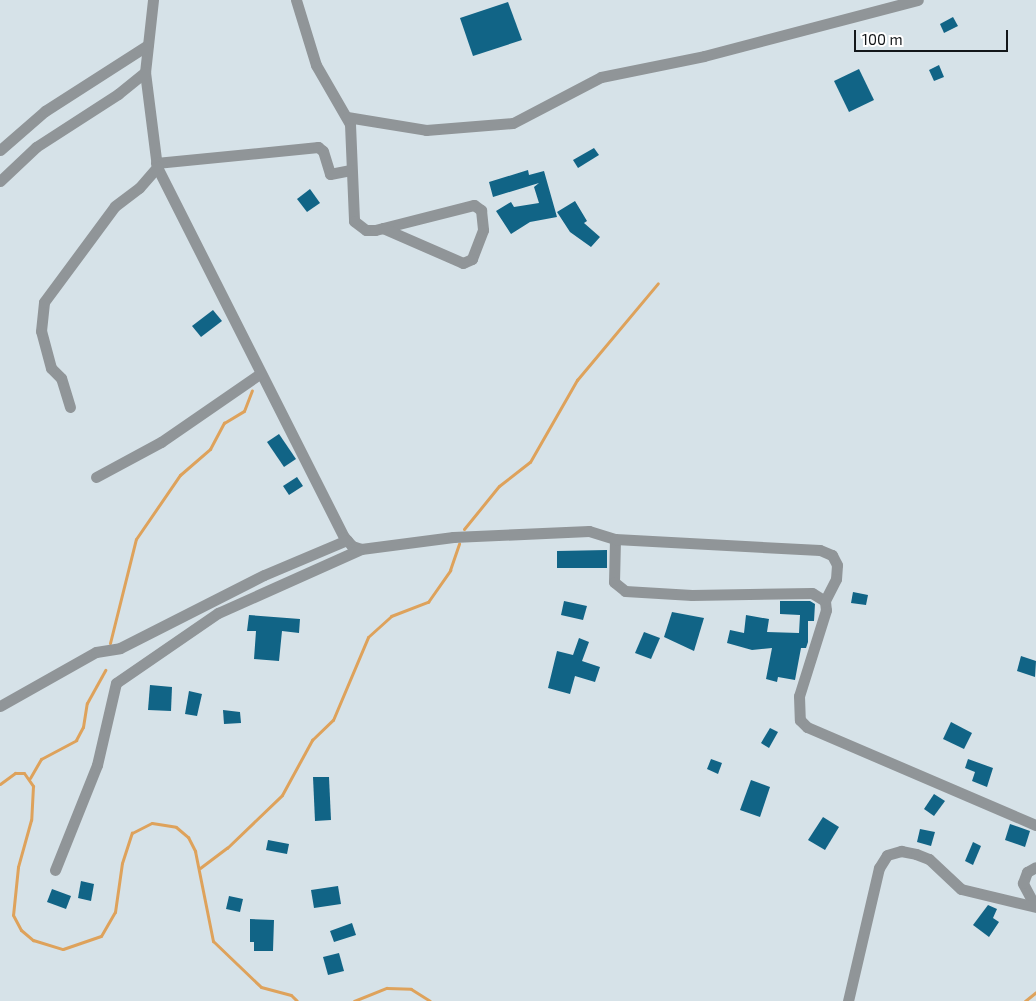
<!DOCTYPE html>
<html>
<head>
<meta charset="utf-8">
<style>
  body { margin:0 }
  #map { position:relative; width:1036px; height:1001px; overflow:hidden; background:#d6e2e8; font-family:"Exo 2",sans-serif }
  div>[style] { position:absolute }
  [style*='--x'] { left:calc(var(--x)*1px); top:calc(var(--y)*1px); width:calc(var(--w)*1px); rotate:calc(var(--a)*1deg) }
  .stream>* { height:3px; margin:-1.5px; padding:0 1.5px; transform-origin:1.5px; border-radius:1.5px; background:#dea25b }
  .building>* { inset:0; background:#116486 }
  .minor>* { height:11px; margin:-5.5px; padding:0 5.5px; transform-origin:5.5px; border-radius:5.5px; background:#909598 }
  span { translate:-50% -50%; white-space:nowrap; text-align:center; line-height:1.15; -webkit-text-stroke:5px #fff; paint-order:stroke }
  .scale { position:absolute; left:854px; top:30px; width:154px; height:22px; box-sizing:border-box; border:2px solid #13171a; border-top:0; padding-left:6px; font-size:15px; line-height:18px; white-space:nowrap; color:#13171a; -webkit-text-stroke:4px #fff; paint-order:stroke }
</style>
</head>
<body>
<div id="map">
  <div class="stream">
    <div style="--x:464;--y:529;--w:55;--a:-50.9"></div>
    <div style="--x:499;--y:486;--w:39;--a:-38"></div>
    <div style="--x:530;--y:462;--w:95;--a:-60.2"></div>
    <div style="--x:577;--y:380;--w:126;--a:-50.1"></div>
    <div style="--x:110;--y:643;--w:107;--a:-76"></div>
    <div style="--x:136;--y:539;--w:78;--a:-55.5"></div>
    <div style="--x:180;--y:475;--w:40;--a:-41"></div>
    <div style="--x:210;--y:449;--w:30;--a:-62"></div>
    <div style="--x:224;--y:423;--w:23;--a:-31"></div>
    <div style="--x:244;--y:411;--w:22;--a:-69"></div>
    <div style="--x:30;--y:778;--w:22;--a:-60"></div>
    <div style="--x:41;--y:759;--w:40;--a:-28"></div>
    <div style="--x:76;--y:740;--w:15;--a:-62"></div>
    <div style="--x:83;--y:727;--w:24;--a:-81"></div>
    <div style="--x:87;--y:703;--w:38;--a:-61"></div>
    <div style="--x:0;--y:784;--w:19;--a:-36"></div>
    <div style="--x:15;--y:773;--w:9;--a:0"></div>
    <div style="--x:24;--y:773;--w:16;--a:55"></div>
    <div style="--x:33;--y:786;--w:34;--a:93"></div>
    <div style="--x:31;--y:820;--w:49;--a:105.5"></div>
    <div style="--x:18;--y:867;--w:48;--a:95.9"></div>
    <div style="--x:13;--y:915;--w:17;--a:62"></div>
    <div style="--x:21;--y:930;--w:16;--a:40"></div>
    <div style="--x:33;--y:940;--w:31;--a:17"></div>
    <div style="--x:63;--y:949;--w:40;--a:-18.9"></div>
    <div style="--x:101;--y:936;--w:28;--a:-60"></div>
    <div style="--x:115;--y:912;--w:49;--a:-81.9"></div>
    <div style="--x:122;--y:863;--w:32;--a:-72"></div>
    <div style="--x:132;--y:833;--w:22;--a:-27"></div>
    <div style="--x:152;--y:823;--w:24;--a:9"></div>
    <div style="--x:176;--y:827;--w:16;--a:40"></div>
    <div style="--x:188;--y:837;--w:16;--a:63"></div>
    <div style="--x:195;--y:851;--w:92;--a:78.7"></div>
    <div style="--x:213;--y:941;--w:66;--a:43.8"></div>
    <div style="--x:261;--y:987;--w:31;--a:15"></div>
    <div style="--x:291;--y:995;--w:8;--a:45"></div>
    <div style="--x:200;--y:868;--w:34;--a:-37"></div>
    <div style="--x:227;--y:848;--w:76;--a:-43.9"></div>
    <div style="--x:282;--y:795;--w:63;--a:-61.4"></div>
    <div style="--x:312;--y:740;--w:29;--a:-44"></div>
    <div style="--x:333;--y:720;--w:90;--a:-67.1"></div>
    <div style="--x:368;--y:637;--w:31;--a:-42"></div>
    <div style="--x:391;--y:616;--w:40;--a:-21"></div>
    <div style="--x:428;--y:602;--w:39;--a:-55"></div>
    <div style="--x:450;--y:570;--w:28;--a:-71"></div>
    <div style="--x:354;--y:1001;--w:35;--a:-22"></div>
    <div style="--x:387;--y:988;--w:24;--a:2"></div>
    <div style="--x:411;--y:989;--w:22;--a:32"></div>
    <div style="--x:1025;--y:1001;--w:14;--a:-39"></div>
  </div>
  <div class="building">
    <div style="clip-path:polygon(508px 2px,522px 40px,473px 56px,460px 18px)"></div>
    <div style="clip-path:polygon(953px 17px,958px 26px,944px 33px,940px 24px)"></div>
    <div style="clip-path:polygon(939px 65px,944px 77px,934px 81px,929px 70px)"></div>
    <div style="clip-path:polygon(859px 69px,874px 100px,849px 112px,834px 81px)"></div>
    <div style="clip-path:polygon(594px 148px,599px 155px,578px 168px,573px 160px)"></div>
    <div style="clip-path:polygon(528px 170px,529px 175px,544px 171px,557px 217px,530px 222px,511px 234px,496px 211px,511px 202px,514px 207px,539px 203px,534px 187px,539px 183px,493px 197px,489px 182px)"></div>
    <div style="clip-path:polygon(310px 189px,320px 203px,307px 212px,297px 199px)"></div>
    <div style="clip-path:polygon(575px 201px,587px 221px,584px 223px,600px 237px,591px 247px,570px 232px,557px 212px)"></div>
    <div style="clip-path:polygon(213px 310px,222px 321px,201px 337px,192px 326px)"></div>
    <div style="clip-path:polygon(279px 434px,296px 459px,284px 467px,267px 442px)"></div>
    <div style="clip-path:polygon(297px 477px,303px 486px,289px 495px,283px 486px)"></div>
    <div style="clip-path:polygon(607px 550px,607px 568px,557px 568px,557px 551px)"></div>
    <div style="clip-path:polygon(853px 592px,868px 595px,866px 605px,851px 603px)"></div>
    <div style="clip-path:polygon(564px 601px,587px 606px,583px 620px,561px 615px)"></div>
    <div style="clip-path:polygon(780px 601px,810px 601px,815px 604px,814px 621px,808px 621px,808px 642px,806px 648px,801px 648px,795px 680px,778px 677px,777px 682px,766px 679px,772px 648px,752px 650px,727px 643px,730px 630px,744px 633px,746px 615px,769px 619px,767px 632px,799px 633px,800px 615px,780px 614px)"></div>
    <div style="clip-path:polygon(672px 612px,704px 618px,694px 651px,664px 637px)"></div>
    <div style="clip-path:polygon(249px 615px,300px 619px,299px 633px,282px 631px,279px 661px,254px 659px,256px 631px,247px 631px)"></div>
    <div style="clip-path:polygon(644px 632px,660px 638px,651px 659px,635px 653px)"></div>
    <div style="clip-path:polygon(579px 638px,589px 642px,582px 661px,600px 667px,595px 682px,575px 676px,570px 694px,548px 688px,557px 651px,573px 655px)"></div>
    <div style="clip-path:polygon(1021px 656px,1036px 661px,1035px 677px,1017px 671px)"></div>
    <div style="clip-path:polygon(150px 685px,172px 687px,171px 711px,148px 710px)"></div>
    <div style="clip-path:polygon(189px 691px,202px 694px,197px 716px,185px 714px)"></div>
    <div style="clip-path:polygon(223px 710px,240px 712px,241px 723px,224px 724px)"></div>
    <div style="clip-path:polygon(951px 722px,972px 733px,964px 749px,943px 739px)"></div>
    <div style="clip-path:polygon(770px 728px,778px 732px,769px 748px,761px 743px)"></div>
    <div style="clip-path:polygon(711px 759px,722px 763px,718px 774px,707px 769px)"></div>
    <div style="clip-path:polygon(968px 759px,993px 768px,987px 787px,972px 781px,975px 772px,965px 768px)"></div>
    <div style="clip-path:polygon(313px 777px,329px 777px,331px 820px,315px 821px)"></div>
    <div style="clip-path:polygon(751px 780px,770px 787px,760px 817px,740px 810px)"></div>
    <div style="clip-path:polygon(934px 794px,945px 801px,934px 816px,924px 809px)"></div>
    <div style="clip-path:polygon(823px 817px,839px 827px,825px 850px,808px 840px)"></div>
    <div style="clip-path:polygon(1010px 824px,1030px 831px,1025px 847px,1005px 840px)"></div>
    <div style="clip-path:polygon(920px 829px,935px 832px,931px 846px,917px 842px)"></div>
    <div style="clip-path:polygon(268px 840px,289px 844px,287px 854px,266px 850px)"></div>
    <div style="clip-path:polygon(973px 842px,981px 846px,973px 865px,965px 861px)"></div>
    <div style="clip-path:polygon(81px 881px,94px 884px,91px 901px,78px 898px)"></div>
    <div style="clip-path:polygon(338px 886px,341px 904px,314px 908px,311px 890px)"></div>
    <div style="clip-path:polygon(52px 889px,71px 896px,66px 909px,47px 902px)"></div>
    <div style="clip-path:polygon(229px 896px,243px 899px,240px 912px,226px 909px)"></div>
    <div style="clip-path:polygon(988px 905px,997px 909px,993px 918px,999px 922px,989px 937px,973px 925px)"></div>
    <div style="clip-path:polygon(250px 919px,274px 920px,273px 951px,254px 951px,254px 942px,250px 942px)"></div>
    <div style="clip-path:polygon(352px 923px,356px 935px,334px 942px,330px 931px)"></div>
    <div style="clip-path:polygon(339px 953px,344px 971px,328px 975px,323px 957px)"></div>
  </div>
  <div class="minor">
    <div style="--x:153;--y:0;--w:72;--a:96.3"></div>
    <div style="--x:145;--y:72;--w:96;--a:82.8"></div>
    <div style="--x:157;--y:167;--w:415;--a:63.2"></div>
    <div style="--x:344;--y:537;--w:12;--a:48"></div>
    <div style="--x:352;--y:546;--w:9;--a:18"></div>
    <div style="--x:361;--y:549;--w:93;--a:-7.4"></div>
    <div style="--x:453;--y:537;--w:136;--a:-2.5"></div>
    <div style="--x:589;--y:531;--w:27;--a:17"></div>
    <div style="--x:615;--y:539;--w:43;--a:91.3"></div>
    <div style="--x:614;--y:582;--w:14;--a:39"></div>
    <div style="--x:625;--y:591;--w:67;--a:3.4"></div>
    <div style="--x:692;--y:595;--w:120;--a:-1"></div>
    <div style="--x:812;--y:593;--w:15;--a:32"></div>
    <div style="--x:825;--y:601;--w:9;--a:84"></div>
    <div style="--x:826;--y:610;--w:90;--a:107.4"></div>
    <div style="--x:799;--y:696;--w:24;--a:88"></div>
    <div style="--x:800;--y:720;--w:10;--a:45"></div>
    <div style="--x:807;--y:727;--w:249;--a:23.2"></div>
    <div style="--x:296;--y:0;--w:68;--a:72.9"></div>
    <div style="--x:316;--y:65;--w:68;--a:60"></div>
    <div style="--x:350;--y:124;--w:97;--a:87.6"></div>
    <div style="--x:354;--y:221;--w:15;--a:37"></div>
    <div style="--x:366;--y:230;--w:9;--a:0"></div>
    <div style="--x:375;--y:230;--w:8;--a:-14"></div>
    <div style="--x:383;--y:228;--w:94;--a:-14.2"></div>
    <div style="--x:474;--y:205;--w:9;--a:36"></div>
    <div style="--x:481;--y:210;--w:20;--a:84"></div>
    <div style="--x:483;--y:230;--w:31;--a:111"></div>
    <div style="--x:472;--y:259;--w:10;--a:156"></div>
    <div style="--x:463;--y:263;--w:87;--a:-156.4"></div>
    <div style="--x:347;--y:117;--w:80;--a:9.3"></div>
    <div style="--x:426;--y:130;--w:87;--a:-4.6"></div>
    <div style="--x:513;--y:123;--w:99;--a:-27.6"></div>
    <div style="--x:601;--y:77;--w:105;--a:-11.5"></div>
    <div style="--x:704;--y:56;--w:221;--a:-14.7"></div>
    <div style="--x:0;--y:150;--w:60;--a:-40.9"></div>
    <div style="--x:45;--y:111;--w:122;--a:-32.7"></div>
    <div style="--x:156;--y:163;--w:163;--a:-5.6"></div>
    <div style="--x:318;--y:147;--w:6;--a:39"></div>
    <div style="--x:323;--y:151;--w:24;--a:73"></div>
    <div style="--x:330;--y:174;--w:21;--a:-11"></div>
    <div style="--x:0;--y:181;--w:50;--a:-43.4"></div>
    <div style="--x:36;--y:147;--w:98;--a:-32.9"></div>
    <div style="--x:118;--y:94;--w:35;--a:-39"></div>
    <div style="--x:70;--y:407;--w:30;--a:-107"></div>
    <div style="--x:61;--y:378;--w:14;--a:-135"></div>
    <div style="--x:51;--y:368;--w:38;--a:-105"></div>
    <div style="--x:41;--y:331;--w:29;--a:-84"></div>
    <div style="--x:44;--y:302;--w:119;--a:-53.5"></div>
    <div style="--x:115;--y:206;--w:30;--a:-37"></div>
    <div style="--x:139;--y:188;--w:28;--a:-49"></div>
    <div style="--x:96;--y:477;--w:74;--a:-28.3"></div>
    <div style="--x:161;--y:442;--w:121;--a:-34.6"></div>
    <div style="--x:615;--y:539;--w:205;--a:3.1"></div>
    <div style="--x:820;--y:550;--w:13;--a:23"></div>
    <div style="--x:832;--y:555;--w:11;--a:63"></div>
    <div style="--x:837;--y:565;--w:14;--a:94"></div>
    <div style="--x:836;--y:579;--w:25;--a:117"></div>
    <div style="--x:0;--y:706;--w:110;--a:-29.4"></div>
    <div style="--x:96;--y:652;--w:24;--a:-9"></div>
    <div style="--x:120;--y:648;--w:161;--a:-26.9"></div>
    <div style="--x:264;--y:575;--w:90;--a:-22.9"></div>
    <div style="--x:55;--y:870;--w:113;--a:-68.2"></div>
    <div style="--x:97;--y:765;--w:84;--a:-77"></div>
    <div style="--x:116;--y:683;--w:124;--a:-34.5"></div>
    <div style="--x:218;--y:613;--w:157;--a:-24.1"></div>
    <div style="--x:1035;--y:906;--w:26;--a:-118"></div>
    <div style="--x:1023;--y:883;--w:12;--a:-70"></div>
    <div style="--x:1027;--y:872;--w:10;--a:-29"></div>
    <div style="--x:848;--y:1001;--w:137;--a:-76.9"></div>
    <div style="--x:879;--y:868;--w:15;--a:-58"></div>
    <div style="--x:887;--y:855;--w:15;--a:-16"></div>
    <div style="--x:901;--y:851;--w:15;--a:11"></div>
    <div style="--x:916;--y:854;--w:14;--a:21"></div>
    <div style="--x:929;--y:859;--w:44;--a:43.2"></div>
    <div style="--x:961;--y:889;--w:77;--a:13.5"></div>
  </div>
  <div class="scale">100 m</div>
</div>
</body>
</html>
